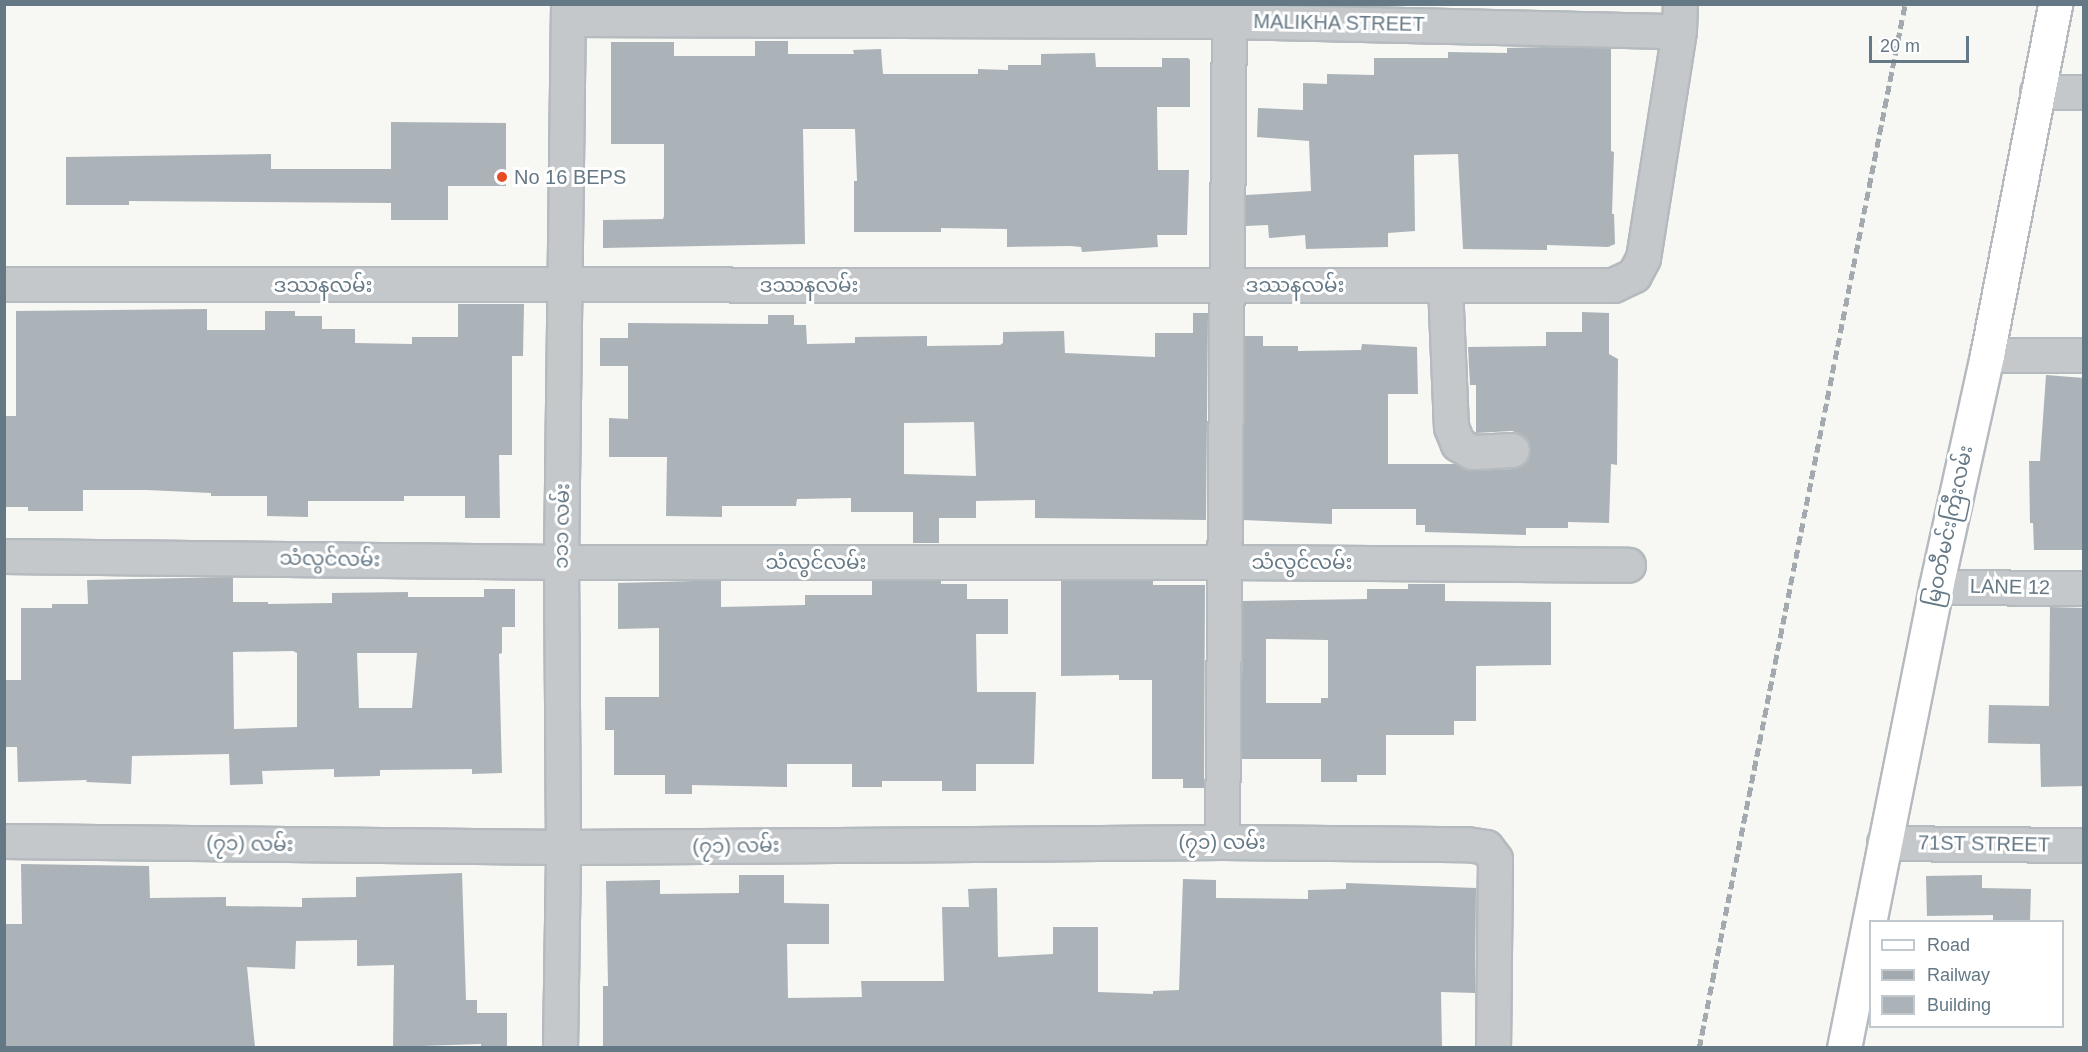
<!DOCTYPE html>
<html>
<head>
<meta charset="utf-8">
<style>
  body { margin:0 }
  #map { position:relative; width:2088px; height:1052px; overflow:hidden; background:#f7f7f3; font-family:Arial,"Noto Sans Myanmar",sans-serif }
  div>[style] { position:absolute }
  [style*='--x'] { left:calc(var(--x)*1px); top:calc(var(--y)*1px); width:calc(var(--w)*1px); rotate:calc(var(--a)*1deg) }
  .building>* { inset:0; background:#abb3b9 }
  .roads { filter:drop-shadow(2px 0 #b4babe) drop-shadow(-2px 0 #b4babe) drop-shadow(0 2px #b4babe) drop-shadow(0 -2px #b4babe) }
  .street>* { height:33px; margin:-16.5px; padding:0 16.5px; transform-origin:16.5px; border-radius:16.5px; background:#c4c8cb }
  .secondary>* { height:33px; margin:-16.5px; padding:0 16.5px; transform-origin:16.5px; border-radius:16.5px; background:#fff }
  .rail>* { height:4.5px; margin-top:-2.25px; transform-origin:0; background:repeating-linear-gradient(90deg,#a2aaaf 0 9px,transparent 0 13.5px) }
  .dots>* { width:16px; height:16px; translate:-50% -50%; box-sizing:border-box; border:3px solid #fff; border-radius:50% }
  span { translate:-50% -50%; white-space:nowrap; text-align:center; line-height:1.15; -webkit-text-stroke:6px #fff; paint-order:stroke }
  .street-label { font-size:20px; color:#657885 }
  .poi-label { font-size:20px; color:#657885 }
  .left { translate:0 -50%; text-align:left }
  .frame { position:absolute; inset:0; border:6px solid #657885; pointer-events:none }
  .legend { position:absolute; left:1869px; top:920px; width:195px; height:108px; box-sizing:border-box; background:#fff; border:2px solid #c1c9ce; margin:0; padding:8px 10px; list-style:none; font-size:18px; color:#657885 }
  .legend li { display:flex; align-items:center; gap:12px; height:30px }
  .legend b { width:30px; border:2px solid #c1c9ce }
  .scale { position:absolute; left:1869px; top:36px; width:100px; height:27px; box-sizing:border-box; border:3px solid #657885; border-top:0; padding-left:8px; font-size:18px; line-height:21px; white-space:nowrap; color:#657885; -webkit-text-stroke:4px #fff; paint-order:stroke }
</style>
</head>
<body>
<div id="map">
  <div class="building">
    <div style="clip-path:polygon(755px 41px,788px 41px,788px 54px,854px 54px,853px 50px,881px 49px,883px 74px,978px 74px,978px 69px,1008px 70px,1008px 65px,1041px 65px,1041px 54px,1095px 53px,1096px 67px,1162px 67px,1162px 58px,1188px 58px,1190px 60px,1190px 107px,1157px 107px,1158px 170px,1189px 170px,1187px 235px,1157px 235px,1158px 247px,1082px 252px,1081px 247px,1071px 246px,1007px 247px,1007px 229px,941px 228px,941px 232px,854px 232px,854px 181px,857px 181px,855px 129px,803px 129px,805px 244px,603px 248px,603px 220px,663px 219px,664px 216px,664px 144px,611px 144px,611px 42px,674px 42px,674px 56px,755px 56px)"></div>
    <div style="clip-path:polygon(1546px 47px,1611px 48px,1611px 151px,1614px 152px,1612px 214px,1614px 214px,1615px 244px,1608px 247px,1547px 245px,1547px 250px,1463px 249px,1458px 154px,1414px 155px,1415px 231px,1388px 233px,1388px 247px,1306px 249px,1305px 235px,1269px 238px,1268px 225px,1246px 226px,1246px 195px,1311px 191px,1309px 141px,1257px 137px,1258px 108px,1303px 110px,1303px 83px,1327px 84px,1327px 74px,1374px 75px,1374px 58px,1448px 58px,1448px 52px,1507px 53px,1507px 48px)"></div>
    <div style="clip-path:polygon(391px 122px,506px 123px,506px 186px,448px 186px,448px 220px,391px 220px,391px 203px,129px 201px,129px 205px,66px 205px,66px 157px,271px 154px,271px 169px,391px 169px)"></div>
    <div style="clip-path:polygon(458px 304px,524px 304px,523px 356px,512px 356px,512px 455px,499px 455px,500px 518px,465px 518px,465px 496px,404px 496px,404px 501px,308px 501px,308px 517px,267px 516px,267px 496px,211px 496px,211px 493px,147px 490px,83px 490px,83px 511px,28px 511px,28px 507px,4px 507px,4px 416px,16px 416px,16px 311px,207px 309px,207px 330px,265px 330px,265px 311px,295px 311px,295px 316px,322px 316px,322px 329px,355px 329px,355px 343px,412px 344px,412px 337px,458px 337px)"></div>
    <div style="clip-path:polygon(1582px 312px,1609px 313px,1609px 354px,1618px 359px,1617px 465px,1611px 464px,1609px 523px,1568px 522px,1568px 528px,1526px 528px,1526px 535px,1425px 532px,1425px 525px,1416px 525px,1416px 509px,1332px 509px,1332px 524px,1243px 520px,1245px 336px,1263px 336px,1263px 346px,1298px 346px,1298px 351px,1361px 350px,1362px 344px,1417px 347px,1418px 394px,1388px 394px,1388px 464px,1455px 464px,1473px 471px,1513px 469px,1522px 466px,1528px 459px,1531px 450px,1528px 440px,1521px 434px,1512px 431px,1476px 433px,1476px 385px,1470px 385px,1468px 347px,1546px 346px,1546px 332px,1582px 332px)"></div>
    <div style="clip-path:polygon(evenodd,1193px 313px,1208px 313px,1206px 520px,1035px 518px,1035px 500px,976px 501px,976px 490px,976px 518px,939px 518px,939px 543px,913px 543px,913px 512px,851px 512px,851px 498px,797px 499px,796px 506px,722px 506px,722px 517px,666px 516px,667px 457px,609px 457px,609px 418px,628px 419px,628px 366px,600px 366px,600px 338px,628px 338px,628px 323px,768px 324px,768px 315px,794px 315px,794px 325px,806px 325px,807px 344px,855px 343px,855px 337px,927px 336px,927px 346px,1000px 345px,1003px 343px,1003px 332px,1064px 331px,1065px 353px,1155px 357px,1155px 333px,1193px 333px,1193px 313px,974px 422px,976px 476px,904px 474px,904px 423px,974px 422px)"></div>
    <div style="clip-path:polygon(2046px 375px,2084px 378px,2084px 550px,2034px 550px,2033px 523px,2030px 523px,2029px 461px,2040px 461px)"></div>
    <div style="clip-path:polygon(evenodd,233px 577px,233px 602px,268px 602px,268px 604px,332px 603px,332px 593px,408px 592px,408px 597px,484px 597px,484px 589px,515px 589px,515px 627px,502px 627px,502px 653px,499px 654px,502px 773px,472px 774px,472px 769px,380px 770px,380px 776px,334px 777px,334px 769px,262px 771px,263px 784px,230px 785px,229px 754px,132px 756px,131px 784px,86px 782px,87px 780px,18px 782px,17px 747px,4px 747px,4px 680px,21px 680px,21px 608px,52px 608px,52px 604px,88px 604px,87px 580px,233px 577px,293px 651px,297px 653px,297px 727px,234px 729px,233px 652px,293px 651px,233px 577px,357px 653px,417px 653px,412px 708px,359px 708px,357px 653px)"></div>
    <div style="clip-path:polygon(694px 581px,721px 581px,721px 607px,805px 605px,805px 595px,872px 595px,872px 581px,941px 581px,941px 584px,967px 584px,967px 599px,1008px 599px,1008px 634px,976px 634px,977px 692px,1036px 692px,1034px 764px,976px 764px,976px 791px,942px 791px,942px 781px,882px 781px,882px 787px,852px 787px,852px 764px,787px 764px,787px 787px,692px 785px,692px 794px,665px 794px,665px 775px,614px 775px,614px 730px,605px 730px,605px 697px,659px 697px,659px 628px,618px 629px,618px 583px)"></div>
    <div style="clip-path:polygon(1061px 581px,1153px 581px,1153px 585px,1205px 585px,1204px 788px,1183px 788px,1183px 779px,1152px 779px,1152px 680px,1119px 680px,1119px 675px,1061px 676px)"></div>
    <div style="clip-path:polygon(evenodd,1408px 584px,1445px 584px,1445px 601px,1551px 602px,1551px 665px,1476px 666px,1476px 721px,1454px 721px,1454px 735px,1386px 735px,1386px 775px,1357px 775px,1357px 782px,1321px 782px,1321px 759px,1241px 759px,1243px 601px,1367px 599px,1367px 589px,1408px 589px,1408px 584px,1266px 639px,1328px 640px,1328px 698px,1321px 698px,1321px 703px,1266px 703px,1266px 639px)"></div>
    <div style="clip-path:polygon(2050px 607px,2084px 608px,2084px 786px,2041px 787px,2040px 744px,1988px 743px,1989px 705px,2049px 706px)"></div>
    <div style="clip-path:polygon(21px 864px,149px 866px,150px 898px,226px 897px,226px 906px,302px 907px,302px 898px,356px 897px,356px 877px,462px 873px,466px 1000px,477px 1000px,477px 1013px,507px 1013px,507px 1047px,481px 1047px,481px 1044px,393px 1047px,394px 965px,357px 966px,357px 940px,296px 941px,295px 969px,247px 967px,255px 1047px,4px 1047px,4px 924px,22px 924px)"></div>
    <div style="clip-path:polygon(739px 875px,784px 875px,784px 903px,829px 904px,829px 944px,787px 944px,788px 998px,862px 997px,861px 981px,944px 981px,942px 907px,969px 907px,968px 889px,997px 888px,998px 957px,1053px 954px,1053px 927px,1098px 927px,1098px 992px,1153px 994px,1153px 991px,1179px 990px,1183px 879px,1216px 880px,1216px 898px,1308px 899px,1308px 890px,1346px 889px,1346px 883px,1476px 888px,1475px 993px,1441px 992px,1442px 1047px,603px 1047px,603px 986px,608px 986px,606px 881px,660px 880px,660px 894px,739px 893px)"></div>
    <div style="clip-path:polygon(1982px 875px,1982px 888px,2031px 889px,2030px 921px,1993px 921px,1993px 915px,1927px 916px,1926px 876px)"></div>
  </div>
  <div class="roads">
    <div class="street">
      <div style="--x:568;--y:19;--w:660;--a:0.17"></div>
      <div style="--x:1228;--y:21;--w:451;--a:1.3"></div>
      <div style="--x:2037;--y:92;--w:47;--a:0"></div>
      <div style="--x:4;--y:284;--w:1609;--a:0.04"></div>
      <div style="--x:1613;--y:285;--w:23;--a:-25"></div>
      <div style="--x:1634;--y:275;--w:19;--a:-62"></div>
      <div style="--x:1643;--y:258;--w:230;--a:-81"></div>
      <div style="--x:1679;--y:31;--w:27;--a:-88"></div>
      <div style="--x:1445;--y:285;--w:142;--a:87.6"></div>
      <div style="--x:1451;--y:427;--w:18;--a:68"></div>
      <div style="--x:1458;--y:444;--w:16;--a:30"></div>
      <div style="--x:1472;--y:452;--w:40;--a:-2.9"></div>
      <div style="--x:1987;--y:355;--w:97;--a:0"></div>
      <div style="--x:4;--y:556;--w:557;--a:0.62"></div>
      <div style="--x:561;--y:562;--w:664;--a:0"></div>
      <div style="--x:1225;--y:562;--w:403;--a:0.4"></div>
      <div style="--x:1936;--y:587;--w:148;--a:0.4"></div>
      <div style="--x:4;--y:841;--w:559;--a:0.61"></div>
      <div style="--x:563;--y:847;--w:659;--a:-0.43"></div>
      <div style="--x:1222;--y:842;--w:245;--a:0.5"></div>
      <div style="--x:1467;--y:844;--w:19;--a:9"></div>
      <div style="--x:1486;--y:847;--w:15;--a:53"></div>
      <div style="--x:1495;--y:859;--w:189;--a:90.6"></div>
      <div style="--x:1222;--y:842;--w:838;--a:-89.52"></div>
      <div style="--x:1884;--y:843;--w:200;--a:0.6"></div>
      <div style="--x:560;--y:1048;--w:201;--a:-89.1"></div>
      <div style="--x:563;--y:847;--w:285;--a:-90.4"></div>
      <div style="--x:561;--y:562;--w:558;--a:-89.28"></div>
    </div>
    <div class="secondary">
      <div style="--x:1844;--y:1048;--w:470;--a:-78.7"></div>
      <div style="--x:1936;--y:587;--w:238;--a:-77.6"></div>
      <div style="--x:1987;--y:355;--w:358;--a:-79"></div>
    </div>
  </div>
  <div class="rail">
    <div style="--x:1699;--y:1048;--w:1064;--a:-78.84"></div>
  </div>
  <div class="dots">
    <div style="left:502px;top:177px;background:#e74b23"></div>
  </div>
  <div class="street-label">
    <span style="left:1339px;top:23px;rotate:1deg">MALIKHA STREET</span>
    <span style="left:323px;top:285px">ဒဿနလမ်း</span>
    <span style="left:809px;top:285px">ဒဿနလမ်း</span>
    <span style="left:1295px;top:285px">ဒဿနလမ်း</span>
    <span style="left:562px;top:526px;rotate:-89deg">၁၁၁ လမ်း</span>
    <span style="left:1949px;top:526px;rotate:-78deg">မြဝတီမင်းကြီးလမ်း</span>
    <span style="left:330px;top:559px;rotate:1deg">သံလွင်လမ်း</span>
    <span style="left:816px;top:562px">သံလွင်လမ်း</span>
    <span style="left:1302px;top:562px">သံလွင်လမ်း</span>
    <span style="left:2010px;top:587px;rotate:1deg">LANE 12</span>
    <span style="left:1222px;top:842px">(၇၁) လမ်း</span>
    <span style="left:250px;top:844px;rotate:1deg">(၇၁) လမ်း</span>
    <span style="left:1984px;top:844px;rotate:1deg">71ST STREET</span>
    <span style="left:736px;top:846px;rotate:-1deg">(၇၁) လမ်း</span>
  </div>
  <div class="poi-label">
    <span class="left" style="left:514px;top:177px">No 16 BEPS</span>
  </div>
  <div class="frame"></div>
  <ul class="legend">
  <li><b style="height:8px;background:#fff"></b>Road</li>
  <li><b style="height:8px;background:#a2aaaf"></b>Railway</li>
  <li><b style="height:16px;background:#abb3b9"></b>Building</li>
  </ul>
  <div class="scale">20 m</div>
</div>
</body>
</html>
